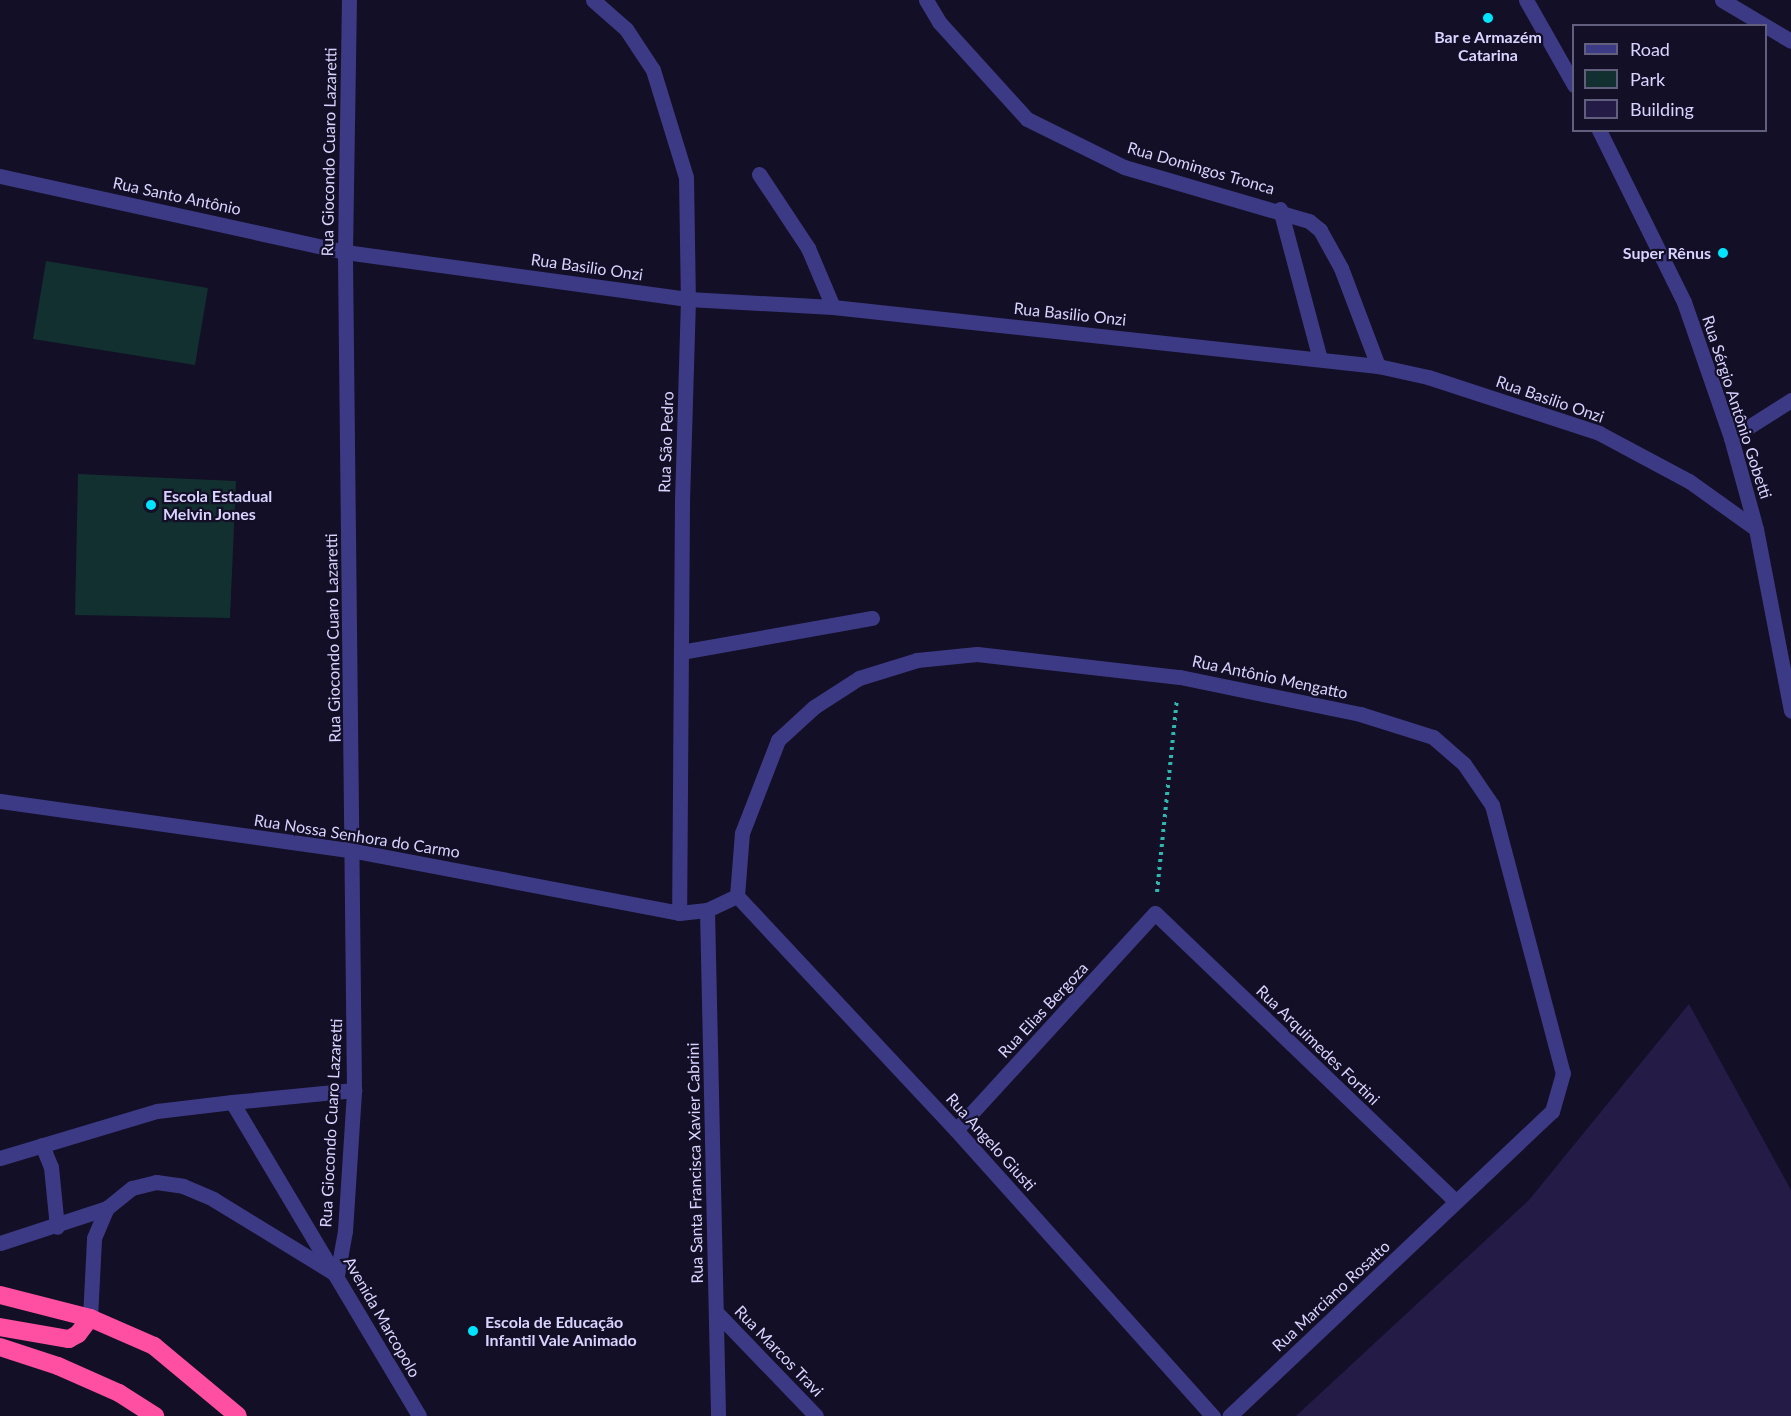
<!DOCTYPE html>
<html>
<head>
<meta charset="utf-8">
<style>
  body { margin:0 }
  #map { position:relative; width:1791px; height:1416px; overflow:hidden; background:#130f26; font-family:Lato,sans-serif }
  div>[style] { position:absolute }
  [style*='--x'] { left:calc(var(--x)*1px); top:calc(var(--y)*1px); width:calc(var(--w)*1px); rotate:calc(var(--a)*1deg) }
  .green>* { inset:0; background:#12302f }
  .building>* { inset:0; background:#241b47 }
  .path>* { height:4px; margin-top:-2px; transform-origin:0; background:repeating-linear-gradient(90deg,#2fb8b0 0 3px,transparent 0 7.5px) }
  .street>* { height:15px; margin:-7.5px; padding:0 7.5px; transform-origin:7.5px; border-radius:7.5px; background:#3d3a85 }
  .highway>* { height:18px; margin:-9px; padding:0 9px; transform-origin:9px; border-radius:9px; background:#ff4fa3 }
  .dots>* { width:16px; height:16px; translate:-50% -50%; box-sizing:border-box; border:3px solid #130f26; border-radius:50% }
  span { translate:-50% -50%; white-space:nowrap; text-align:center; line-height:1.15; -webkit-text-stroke:4.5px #130f26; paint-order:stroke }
  .poi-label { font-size:16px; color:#d9d4ff; font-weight:700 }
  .right { translate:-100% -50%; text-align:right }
  .left { translate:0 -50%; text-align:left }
  .street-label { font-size:16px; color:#d9d4ff }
  .legend { position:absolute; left:1572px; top:24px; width:195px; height:108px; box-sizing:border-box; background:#130f26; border:2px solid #625e7d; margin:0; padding:8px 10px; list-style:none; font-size:18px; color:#d9d4ff }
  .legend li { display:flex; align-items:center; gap:12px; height:30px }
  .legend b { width:30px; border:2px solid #625e7d }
</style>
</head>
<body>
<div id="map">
  <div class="green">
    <div style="clip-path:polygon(46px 261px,208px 288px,195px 365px,33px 339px)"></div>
    <div style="clip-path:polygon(78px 474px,236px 481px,230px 618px,75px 615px)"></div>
  </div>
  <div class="building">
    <div style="clip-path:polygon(1689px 1004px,1791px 1190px,1791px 1416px,1296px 1416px,1529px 1200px)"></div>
  </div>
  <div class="path">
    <div style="--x:1157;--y:892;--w:194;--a:-84.1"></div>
  </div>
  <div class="street">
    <div style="--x:593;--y:0;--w:44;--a:41.3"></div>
    <div style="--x:626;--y:29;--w:49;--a:56.6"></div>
    <div style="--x:653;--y:70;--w:112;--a:72.9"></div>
    <div style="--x:686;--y:177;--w:122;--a:89.1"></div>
    <div style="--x:688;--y:299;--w:203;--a:91.7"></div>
    <div style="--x:682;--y:502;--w:411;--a:90.4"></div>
    <div style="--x:926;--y:0;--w:26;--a:59"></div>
    <div style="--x:939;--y:22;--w:131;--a:47.8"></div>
    <div style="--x:1027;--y:119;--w:108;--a:26.3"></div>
    <div style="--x:1124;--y:167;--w:193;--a:16.3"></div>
    <div style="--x:1309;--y:221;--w:14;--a:39"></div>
    <div style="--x:1320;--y:230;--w:43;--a:61.1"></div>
    <div style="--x:1341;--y:268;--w:105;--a:69.3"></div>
    <div style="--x:1526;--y:0;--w:98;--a:60.5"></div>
    <div style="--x:1722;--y:0;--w:80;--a:30.7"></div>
    <div style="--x:1599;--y:130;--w:192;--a:63.7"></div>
    <div style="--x:1684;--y:302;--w:144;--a:70.9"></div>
    <div style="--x:1731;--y:438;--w:94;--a:74.6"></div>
    <div style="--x:1756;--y:529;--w:185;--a:79.1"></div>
    <div style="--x:759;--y:174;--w:89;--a:56.5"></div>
    <div style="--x:808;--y:248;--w:64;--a:67"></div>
    <div style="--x:0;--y:176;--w:353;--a:12.4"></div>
    <div style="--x:345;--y:252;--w:346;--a:7.8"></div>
    <div style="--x:688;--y:299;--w:145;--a:3.2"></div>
    <div style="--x:833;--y:307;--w:548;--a:6.18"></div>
    <div style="--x:1378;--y:366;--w:51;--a:12.4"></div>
    <div style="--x:1428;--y:377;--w:180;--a:18.1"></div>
    <div style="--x:1599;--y:433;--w:102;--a:28.1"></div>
    <div style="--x:1689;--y:481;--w:82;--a:35.6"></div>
    <div style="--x:1280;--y:209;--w:155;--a:75.1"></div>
    <div style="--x:1731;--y:438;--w:71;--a:-32.3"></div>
    <div style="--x:681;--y:652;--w:194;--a:-10.1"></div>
    <div style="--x:0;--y:801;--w:359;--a:8"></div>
    <div style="--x:355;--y:851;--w:330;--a:10.8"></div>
    <div style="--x:679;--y:913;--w:28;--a:-6"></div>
    <div style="--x:707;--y:910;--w:33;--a:-25"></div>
    <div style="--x:737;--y:896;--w:63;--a:-85.5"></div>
    <div style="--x:742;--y:833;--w:100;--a:-68.8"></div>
    <div style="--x:778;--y:740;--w:49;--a:-42.5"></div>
    <div style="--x:814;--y:707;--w:54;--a:-32.8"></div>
    <div style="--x:859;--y:678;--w:61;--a:-17.2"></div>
    <div style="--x:917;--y:660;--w:60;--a:-5.7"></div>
    <div style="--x:977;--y:654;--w:204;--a:6.5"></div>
    <div style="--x:1180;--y:677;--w:184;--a:11.6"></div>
    <div style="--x:1360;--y:714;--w:77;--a:17.5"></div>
    <div style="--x:1433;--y:737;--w:41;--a:41.1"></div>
    <div style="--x:1464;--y:764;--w:50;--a:55.7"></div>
    <div style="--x:1492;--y:805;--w:277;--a:75.2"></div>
    <div style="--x:1563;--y:1073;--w:40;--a:106"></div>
    <div style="--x:1552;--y:1111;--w:444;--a:136.6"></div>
    <div style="--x:737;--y:896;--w:320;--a:46.9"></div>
    <div style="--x:956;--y:1130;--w:385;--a:48.1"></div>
    <div style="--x:707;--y:910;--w:506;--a:88.75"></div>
    <div style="--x:232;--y:1102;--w:123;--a:-5.6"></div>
    <div style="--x:956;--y:1130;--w:294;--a:-47.5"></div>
    <div style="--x:1155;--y:913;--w:417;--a:43.8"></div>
    <div style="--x:42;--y:1145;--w:24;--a:68"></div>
    <div style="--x:51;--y:1167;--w:60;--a:84.3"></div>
    <div style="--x:0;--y:1158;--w:164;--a:-16.7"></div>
    <div style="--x:157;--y:1111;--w:76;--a:-6.8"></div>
    <div style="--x:232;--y:1102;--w:365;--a:59.2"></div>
    <div style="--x:0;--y:1243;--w:113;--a:-18.1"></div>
    <div style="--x:337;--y:1275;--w:45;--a:-79.7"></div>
    <div style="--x:345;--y:1231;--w:141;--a:-86.3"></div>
    <div style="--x:354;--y:1090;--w:838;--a:-90.62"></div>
    <div style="--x:345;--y:252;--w:252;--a:-89.1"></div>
    <div style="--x:716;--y:1312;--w:144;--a:46.1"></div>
    <div style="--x:90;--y:1318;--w:80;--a:-87.1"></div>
    <div style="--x:94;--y:1238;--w:33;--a:-67"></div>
    <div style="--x:107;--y:1208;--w:32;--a:-39"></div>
    <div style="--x:132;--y:1188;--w:25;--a:-14"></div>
    <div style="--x:156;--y:1182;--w:27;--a:8"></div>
    <div style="--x:183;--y:1186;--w:33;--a:23"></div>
    <div style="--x:213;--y:1199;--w:145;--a:31.5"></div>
  </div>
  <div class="highway">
    <div style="--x:0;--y:1295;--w:93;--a:14.3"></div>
    <div style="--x:90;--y:1318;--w:70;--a:23.6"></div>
    <div style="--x:154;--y:1346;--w:109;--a:39.8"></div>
    <div style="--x:0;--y:1327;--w:70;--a:9.9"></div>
    <div style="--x:69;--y:1339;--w:10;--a:-29"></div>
    <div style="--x:78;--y:1334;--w:20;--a:-53"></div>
    <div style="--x:0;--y:1347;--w:61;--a:18.1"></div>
    <div style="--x:58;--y:1366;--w:67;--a:23.9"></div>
    <div style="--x:119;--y:1393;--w:43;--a:32.6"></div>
  </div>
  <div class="dots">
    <div style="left:1488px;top:18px;background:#00e5ff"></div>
    <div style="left:1723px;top:253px;background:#00e5ff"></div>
    <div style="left:151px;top:505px;background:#00e5ff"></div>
    <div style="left:473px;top:1331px;background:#00e5ff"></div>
  </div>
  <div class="poi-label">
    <span style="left:1488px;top:46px">Bar e Armazém<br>Catarina</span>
    <span class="right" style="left:1711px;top:253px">Super Rênus</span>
    <span class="left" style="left:163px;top:505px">Escola Estadual<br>Melvin Jones</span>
    <span class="left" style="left:485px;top:1331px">Escola de Educação<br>Infantil Vale Animado</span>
  </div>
  <div class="street-label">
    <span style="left:329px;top:152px;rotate:-89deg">Rua Giocondo Cuaro Lazaretti</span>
    <span style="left:1201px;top:168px;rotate:16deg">Rua Domingos Tronca</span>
    <span style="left:177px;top:196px;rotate:12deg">Rua Santo Antônio</span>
    <span style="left:587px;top:267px;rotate:8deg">Rua Basilio Onzi</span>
    <span style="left:1070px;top:314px;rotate:6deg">Rua Basilio Onzi</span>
    <span style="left:1550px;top:399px;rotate:19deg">Rua Basilio Onzi</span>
    <span style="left:1737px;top:407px;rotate:72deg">Rua Sérgio Antônio Gobetti</span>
    <span style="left:666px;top:442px;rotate:-88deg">Rua São Pedro</span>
    <span style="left:333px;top:638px;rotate:-91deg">Rua Giocondo Cuaro Lazaretti</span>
    <span style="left:1270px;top:677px;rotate:12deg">Rua Antônio Mengatto</span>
    <span style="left:357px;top:836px;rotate:9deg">Rua Nossa Senhora do Carmo</span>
    <span style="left:1043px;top:1010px;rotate:-47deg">Rua Elias Bergoza</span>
    <span style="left:1318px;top:1045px;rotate:44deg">Rua Arquimedes Fortini</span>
    <span style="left:331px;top:1123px;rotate:-87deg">Rua Giocondo Cuaro Lazaretti</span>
    <span style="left:991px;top:1142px;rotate:48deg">Rua Angelo Giusti</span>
    <span style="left:695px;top:1163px;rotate:-91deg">Rua Santa Francisca Xavier Cabrini</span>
    <span style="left:1331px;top:1296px;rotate:-43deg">Rua Marciano Rosatto</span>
    <span style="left:382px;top:1317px;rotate:60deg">Avenida Marcopolo</span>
    <span style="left:779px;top:1351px;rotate:46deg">Rua Marcos Travi</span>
  </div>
  <ul class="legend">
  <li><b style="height:8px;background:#3d3a85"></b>Road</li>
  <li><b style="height:16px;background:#12302f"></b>Park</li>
  <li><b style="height:16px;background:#241b47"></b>Building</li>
  </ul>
</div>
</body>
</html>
